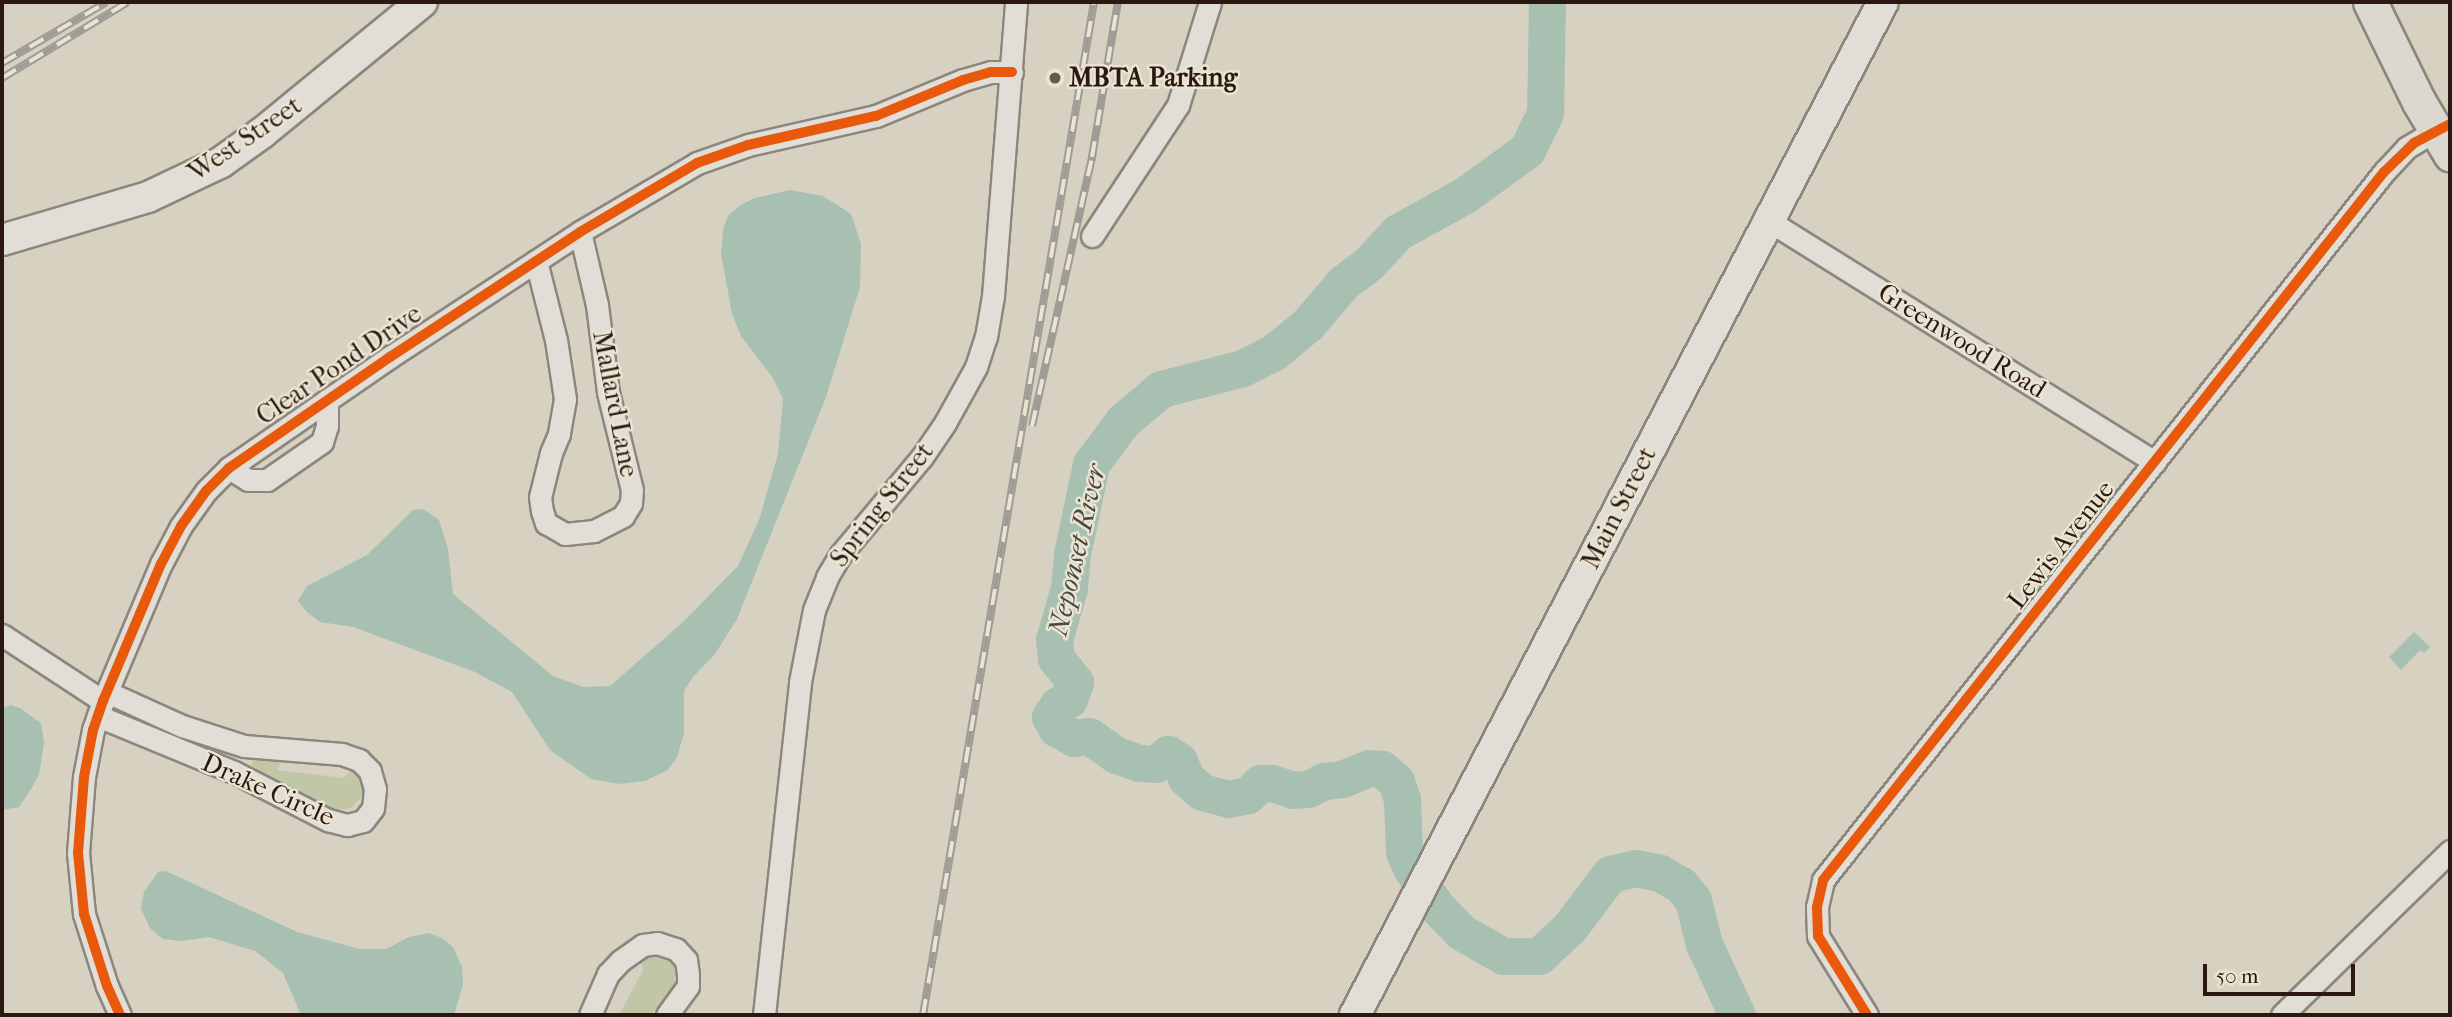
<!DOCTYPE html>
<html>
<head>
<meta charset="utf-8">
<style>
  body { margin:0 }
  #map { position:relative; width:2452px; height:1017px; overflow:hidden; background:#d6d1c1; font-family:"IM FELL French Canon",serif }
  div>[style] { position:absolute }
  [style*='--x'] { left:calc(var(--x)*1px); top:calc(var(--y)*1px); width:calc(var(--w)*1px); rotate:calc(var(--a)*1deg) }
  .green>* { inset:0; background:#c1c6a6 }
  .water>* { inset:0; background:#a8c0b2 }
  .river>* { height:37px; margin:-18.5px; padding:0 18.5px; transform-origin:18.5px; border-radius:18.5px; background:#a8c0b2 }
  .roads { filter:drop-shadow(2px 0 #8c867c) drop-shadow(-2px 0 #8c867c) drop-shadow(0 2px #8c867c) drop-shadow(0 -2px #8c867c) }
  .street>* { height:21px; margin:-10.5px; padding:0 10.5px; transform-origin:10.5px; border-radius:10.5px; background:#e0ded6 }
  .secondary>* { height:30px; margin:-15px; padding:0 15px; transform-origin:15px; border-radius:15px; background:#e0ded6 }
  .primary>* { height:33px; margin:-16.5px; padding:0 16.5px; transform-origin:16.5px; border-radius:16.5px; background:#dbd8cf }
  .rail>* { height:8px; margin-top:-4px; transform-origin:0; background:repeating-linear-gradient(90deg,#eae4d2 0 16px,#a09b95 0 32px); box-sizing:border-box; border-block:2px solid #a09b95 }
  .cycleway>* { height:10px; margin:-5px; padding:0 5px; transform-origin:5px; border-radius:5px; background:#e8590c }
  .dots>* { width:19px; height:19px; translate:-50% -50%; box-sizing:border-box; border:4px solid #eae4d2; border-radius:50% }
  span { translate:-50% -50%; white-space:nowrap; text-align:center; line-height:1.15; -webkit-text-stroke:5px #eae4d2; paint-order:stroke }
  .poi-label { font-size:26px; color:#2b1811; font-weight:700 }
  .left { translate:0 -50%; text-align:left }
  .street-label { font-size:26px; color:#2b1811 }
  .water-label { font-size:28px; color:#4a4840; font-style:italic }
  .frame { position:absolute; inset:0; border:4px solid #2b1811; pointer-events:none }
  .scale { position:absolute; left:2203px; top:964px; width:152px; height:32px; box-sizing:border-box; border:4px solid #2b1811; border-top:0; padding-left:9px; font-size:21px; line-height:24px; white-space:nowrap; color:#2b1811; -webkit-text-stroke:5px #eae4d2; paint-order:stroke }
</style>
</head>
<body>
<div id="map">
  <div class="green">
    <div style="clip-path:polygon(286px 755px,277px 770px,344px 778px,358px 763px,366px 779px,366px 793px,351px 808px,332px 811px,251px 769px,253px 757px)"></div>
    <div style="clip-path:polygon(647px 948px,673px 957px,678px 969px,677px 985px,650px 1015px,619px 1015px,643px 970px,640px 955px)"></div>
  </div>
  <div class="water">
    <div style="clip-path:polygon(790px 190px,823px 196px,851px 214px,861px 244px,860px 287px,826px 397px,737px 619px,715px 654px,692px 678px,684px 691px,684px 733px,677px 757px,668px 770px,645px 781px,620px 784px,591px 779px,550px 750px,512px 692px,475px 672px,353px 627px,320px 622px,307px 612px,298px 601px,307px 586px,367px 555px,413px 510px,423px 509px,439px 520px,448px 549px,453px 594px,553px 676px,583px 687px,610px 686px,683px 622px,738px 566px,759px 520px,778px 454px,783px 399px,773px 378px,741px 336px,732px 314px,721px 253px,723px 229px,728px 216px,739px 206px,755px 198px)"></div>
    <div style="clip-path:polygon(2414px 632px,2430px 647px,2424px 653px,2420px 650px,2401px 670px,2389px 657px)"></div>
    <div style="clip-path:polygon(11px 705px,20px 708px,41px 723px,44px 743px,39px 774px,33px 786px,19px 807px,2px 810px,2px 708px)"></div>
    <div style="clip-path:polygon(166px 871px,297px 932px,360px 949px,386px 949px,409px 937px,429px 933px,442px 938px,453px 947px,462px 967px,463px 984px,454px 1015px,301px 1015px,283px 973px,255px 951px,209px 937px,182px 941px,163px 939px,150px 928px,141px 909px,144px 892px,158px 872px)"></div>
  </div>
  <div class="river">
    <div style="--x:1547;--y:2;--w:111;--a:91"></div>
    <div style="--x:1545;--y:113;--w:41;--a:115.9"></div>
    <div style="--x:1527;--y:150;--w:77;--a:144"></div>
    <div style="--x:1465;--y:195;--w:77;--a:151.1"></div>
    <div style="--x:1398;--y:232;--w:44;--a:133.2"></div>
    <div style="--x:1368;--y:264;--w:31;--a:143"></div>
    <div style="--x:1343;--y:283;--w:54;--a:130.5"></div>
    <div style="--x:1308;--y:324;--w:44;--a:140.5"></div>
    <div style="--x:1274;--y:352;--w:35;--a:153"></div>
    <div style="--x:1243;--y:368;--w:85;--a:165.6"></div>
    <div style="--x:1161;--y:389;--w:50;--a:139.9"></div>
    <div style="--x:1123;--y:421;--w:54;--a:126.7"></div>
    <div style="--x:1091;--y:464;--w:92;--a:101.9"></div>
    <div style="--x:1072;--y:554;--w:34;--a:95"></div>
    <div style="--x:1069;--y:588;--w:54;--a:106.1"></div>
    <div style="--x:1054;--y:640;--w:18;--a:84"></div>
    <div style="--x:1056;--y:658;--w:31;--a:52"></div>
    <div style="--x:1075;--y:682;--w:18;--a:109"></div>
    <div style="--x:1069;--y:699;--w:13;--a:151"></div>
    <div style="--x:1058;--y:705;--w:14;--a:124"></div>
    <div style="--x:1050;--y:717;--w:13;--a:61"></div>
    <div style="--x:1056;--y:728;--w:21;--a:29"></div>
    <div style="--x:1074;--y:738;--w:15;--a:-8"></div>
    <div style="--x:1089;--y:736;--w:33;--a:35"></div>
    <div style="--x:1116;--y:755;--w:24;--a:19"></div>
    <div style="--x:1139;--y:763;--w:17;--a:3"></div>
    <div style="--x:1156;--y:764;--w:16;--a:-40"></div>
    <div style="--x:1168;--y:754;--w:13;--a:32"></div>
    <div style="--x:1179;--y:761;--w:18;--a:68"></div>
    <div style="--x:1186;--y:778;--w:21;--a:41"></div>
    <div style="--x:1202;--y:792;--w:27;--a:15"></div>
    <div style="--x:1228;--y:799;--w:20;--a:-11"></div>
    <div style="--x:1248;--y:795;--w:17;--a:-45"></div>
    <div style="--x:1260;--y:783;--w:12;--a:0"></div>
    <div style="--x:1272;--y:783;--w:22;--a:18"></div>
    <div style="--x:1293;--y:790;--w:15;--a:-4"></div>
    <div style="--x:1308;--y:789;--w:18;--a:-27"></div>
    <div style="--x:1324;--y:781;--w:18;--a:-6"></div>
    <div style="--x:1342;--y:779;--w:29;--a:-22"></div>
    <div style="--x:1369;--y:768;--w:13;--a:4"></div>
    <div style="--x:1382;--y:769;--w:18;--a:41"></div>
    <div style="--x:1396;--y:781;--w:19;--a:72"></div>
    <div style="--x:1402;--y:799;--w:53;--a:87.8"></div>
    <div style="--x:1404;--y:852;--w:17;--a:66"></div>
    <div style="--x:1411;--y:868;--w:45;--a:56.7"></div>
    <div style="--x:1436;--y:906;--w:36;--a:46"></div>
    <div style="--x:1461;--y:932;--w:48;--a:29.7"></div>
    <div style="--x:1503;--y:956;--w:36;--a:0"></div>
    <div style="--x:1539;--y:956;--w:42;--a:-43.1"></div>
    <div style="--x:1570;--y:927;--w:66;--a:-53"></div>
    <div style="--x:1610;--y:874;--w:26;--a:-13"></div>
    <div style="--x:1635;--y:868;--w:25;--a:11"></div>
    <div style="--x:1660;--y:873;--w:24;--a:30"></div>
    <div style="--x:1681;--y:885;--w:19;--a:51"></div>
    <div style="--x:1693;--y:900;--w:45;--a:76"></div>
    <div style="--x:1704;--y:944;--w:78;--a:65.1"></div>
  </div>
  <div class="roads">
    <div class="street">
      <div style="--x:1769;--y:221;--w:455;--a:32"></div>
      <div style="--x:1092;--y:236;--w:157;--a:-56.7"></div>
      <div style="--x:1178;--y:105;--w:108;--a:-72.7"></div>
      <div style="--x:536;--y:261;--w:81;--a:75.8"></div>
      <div style="--x:556;--y:340;--w:60;--a:81.3"></div>
      <div style="--x:565;--y:399;--w:36;--a:100"></div>
      <div style="--x:559;--y:434;--w:21;--a:113"></div>
      <div style="--x:551;--y:453;--w:45;--a:104"></div>
      <div style="--x:540;--y:497;--w:14;--a:82"></div>
      <div style="--x:542;--y:511;--w:13;--a:72"></div>
      <div style="--x:546;--y:523;--w:22;--a:30"></div>
      <div style="--x:565;--y:534;--w:29;--a:-6"></div>
      <div style="--x:594;--y:531;--w:33;--a:-27"></div>
      <div style="--x:623;--y:516;--w:15;--a:-58"></div>
      <div style="--x:631;--y:503;--w:13;--a:-86"></div>
      <div style="--x:632;--y:490;--w:101;--a:-103.8"></div>
      <div style="--x:608;--y:392;--w:88;--a:-97.2"></div>
      <div style="--x:597;--y:305;--w:75;--a:-103.1"></div>
      <div style="--x:229;--y:468;--w:22;--a:32"></div>
      <div style="--x:248;--y:480;--w:19;--a:0"></div>
      <div style="--x:267;--y:480;--w:67;--a:-34.6"></div>
      <div style="--x:322;--y:442;--w:17;--a:-73"></div>
      <div style="--x:327;--y:426;--w:26;--a:-90"></div>
      <div style="--x:2;--y:635;--w:121;--a:33.2"></div>
      <div style="--x:98;--y:716;--w:147;--a:22.4"></div>
      <div style="--x:234;--y:772;--w:106;--a:27.1"></div>
      <div style="--x:328;--y:820;--w:20;--a:15"></div>
      <div style="--x:347;--y:825;--w:16;--a:-14"></div>
      <div style="--x:363;--y:821;--w:16;--a:-52"></div>
      <div style="--x:373;--y:808;--w:19;--a:-84"></div>
      <div style="--x:375;--y:789;--w:19;--a:-106"></div>
      <div style="--x:370;--y:771;--w:16;--a:-135"></div>
      <div style="--x:359;--y:760;--w:18;--a:-161"></div>
      <div style="--x:342;--y:754;--w:98;--a:-175.3"></div>
      <div style="--x:244;--y:746;--w:65;--a:-162.1"></div>
      <div style="--x:182;--y:726;--w:82;--a:-155.6"></div>
      <div style="--x:120;--y:1015;--w:32;--a:-114"></div>
      <div style="--x:107;--y:986;--w:76;--a:-107.7"></div>
      <div style="--x:84;--y:914;--w:61;--a:-95.6"></div>
      <div style="--x:78;--y:853;--w:76;--a:-85.5"></div>
      <div style="--x:84;--y:777;--w:48;--a:-79.2"></div>
      <div style="--x:93;--y:730;--w:31;--a:-71"></div>
      <div style="--x:103;--y:701;--w:149;--a:-67.1"></div>
      <div style="--x:161;--y:564;--w:43;--a:-62.2"></div>
      <div style="--x:181;--y:526;--w:43;--a:-54.5"></div>
      <div style="--x:206;--y:491;--w:33;--a:-45"></div>
      <div style="--x:229;--y:468;--w:196;--a:-34.6"></div>
      <div style="--x:390;--y:357;--w:227;--a:-33.3"></div>
      <div style="--x:580;--y:232;--w:136;--a:-30.5"></div>
      <div style="--x:697;--y:163;--w:54;--a:-19.4"></div>
      <div style="--x:748;--y:145;--w:131;--a:-12.8"></div>
      <div style="--x:876;--y:116;--w:94;--a:-22.5"></div>
      <div style="--x:963;--y:80;--w:29;--a:-16"></div>
      <div style="--x:991;--y:72;--w:21;--a:0"></div>
      <div style="--x:590;--y:1015;--w:45;--a:-66.3"></div>
      <div style="--x:608;--y:974;--w:18;--a:-47"></div>
      <div style="--x:620;--y:961;--w:28;--a:-35"></div>
      <div style="--x:643;--y:945;--w:14;--a:-8"></div>
      <div style="--x:657;--y:943;--w:20;--a:18"></div>
      <div style="--x:676;--y:949;--w:15;--a:48"></div>
      <div style="--x:686;--y:960;--w:14;--a:82"></div>
      <div style="--x:688;--y:974;--w:12;--a:90"></div>
      <div style="--x:688;--y:986;--w:36;--a:126"></div>
      <div style="--x:764;--y:1015;--w:335;--a:-83.8"></div>
      <div style="--x:800;--y:682;--w:73;--a:-79"></div>
      <div style="--x:814;--y:610;--w:35;--a:-68"></div>
      <div style="--x:827;--y:577;--w:26;--a:-59"></div>
      <div style="--x:840;--y:555;--w:128;--a:-50.1"></div>
      <div style="--x:922;--y:457;--w:41;--a:-55.9"></div>
      <div style="--x:945;--y:423;--w:64;--a:-61"></div>
      <div style="--x:976;--y:367;--w:32;--a:-72"></div>
      <div style="--x:986;--y:337;--w:42;--a:-80.3"></div>
      <div style="--x:993;--y:296;--w:295;--a:-85.5"></div>
      <div style="--x:1867;--y:1015;--w:93;--a:-121.8"></div>
      <div style="--x:1818;--y:936;--w:29;--a:-92"></div>
      <div style="--x:1817;--y:907;--w:28;--a:-77"></div>
      <div style="--x:1823;--y:880;--w:903;--a:-51.61"></div>
      <div style="--x:2384;--y:172;--w:33;--a:-47"></div>
      <div style="--x:2406;--y:148;--w:35;--a:-31"></div>
      <div style="--x:2282;--y:1015;--w:235;--a:-44.3"></div>
    </div>
    <div class="secondary">
      <div style="--x:2;--y:240;--w:152;--a:-16.4"></div>
      <div style="--x:148;--y:197;--w:80;--a:-25.3"></div>
      <div style="--x:220;--y:163;--w:52;--a:-35.5"></div>
      <div style="--x:262;--y:133;--w:207;--a:-39.3"></div>
      <div style="--x:1355;--y:1015;--w:1142;--a:-62.47"></div>
    </div>
    <div class="primary">
      <div style="--x:2370;--y:2;--w:111;--a:63.9"></div>
      <div style="--x:2419;--y:102;--w:61;--a:59.2"></div>
    </div>
  </div>
  <div class="rail">
    <div style="--x:2;--y:63;--w:121;--a:-30.2"></div>
    <div style="--x:2;--y:78;--w:147;--a:-31.1"></div>
    <div style="--x:1032;--y:426;--w:276;--a:-77.4"></div>
    <div style="--x:1092;--y:157;--w:157;--a:-80.5"></div>
    <div style="--x:923;--y:1015;--w:1027;--a:-80.42"></div>
  </div>
  <div class="cycleway">
    <div style="--x:120;--y:1015;--w:32;--a:-114"></div>
    <div style="--x:107;--y:986;--w:76;--a:-107.7"></div>
    <div style="--x:84;--y:914;--w:61;--a:-95.6"></div>
    <div style="--x:78;--y:853;--w:76;--a:-85.5"></div>
    <div style="--x:84;--y:777;--w:48;--a:-79.2"></div>
    <div style="--x:93;--y:730;--w:31;--a:-71"></div>
    <div style="--x:103;--y:701;--w:149;--a:-67.1"></div>
    <div style="--x:161;--y:564;--w:43;--a:-62.2"></div>
    <div style="--x:181;--y:526;--w:43;--a:-54.5"></div>
    <div style="--x:206;--y:491;--w:33;--a:-45"></div>
    <div style="--x:229;--y:468;--w:196;--a:-34.6"></div>
    <div style="--x:390;--y:357;--w:227;--a:-33.3"></div>
    <div style="--x:580;--y:232;--w:136;--a:-30.5"></div>
    <div style="--x:697;--y:163;--w:54;--a:-19.4"></div>
    <div style="--x:748;--y:145;--w:131;--a:-12.8"></div>
    <div style="--x:876;--y:116;--w:94;--a:-22.5"></div>
    <div style="--x:963;--y:80;--w:29;--a:-16"></div>
    <div style="--x:991;--y:72;--w:21;--a:0"></div>
    <div style="--x:1867;--y:1015;--w:93;--a:-121.8"></div>
    <div style="--x:1818;--y:936;--w:29;--a:-92"></div>
    <div style="--x:1817;--y:907;--w:28;--a:-77"></div>
    <div style="--x:1823;--y:880;--w:903;--a:-51.61"></div>
    <div style="--x:2384;--y:172;--w:42;--a:-44"></div>
    <div style="--x:2414;--y:143;--w:41;--a:-27.8"></div>
  </div>
  <div class="dots">
    <div style="left:1055px;top:78px;background:#67594f"></div>
  </div>
  <div class="poi-label">
    <span class="left" style="left:1069px;top:78px">MBTA Parking</span>
  </div>
  <div class="street-label">
    <span style="left:245px;top:139px;rotate:-34deg">West Street</span>
    <span style="left:1962px;top:341px;rotate:32deg">Greenwood Road</span>
    <span style="left:339px;top:365px;rotate:-34deg">Clear Pond Drive</span>
    <span style="left:615px;top:404px;rotate:79deg">Mallard Lane</span>
    <span style="left:882px;top:505px;rotate:-52deg">Spring Street</span>
    <span style="left:1619px;top:508px;rotate:-63deg">Main Street</span>
    <span style="left:2061px;top:545px;rotate:-52deg">Lewis Avenue</span>
    <span style="left:268px;top:790px;rotate:24deg">Drake Circle</span>
  </div>
  <div class="water-label">
    <span style="left:1077px;top:550px;rotate:-77deg">Neponset River</span>
  </div>
  <div class="frame"></div>
  <div class="scale">50 m</div>
</div>
</body>
</html>
